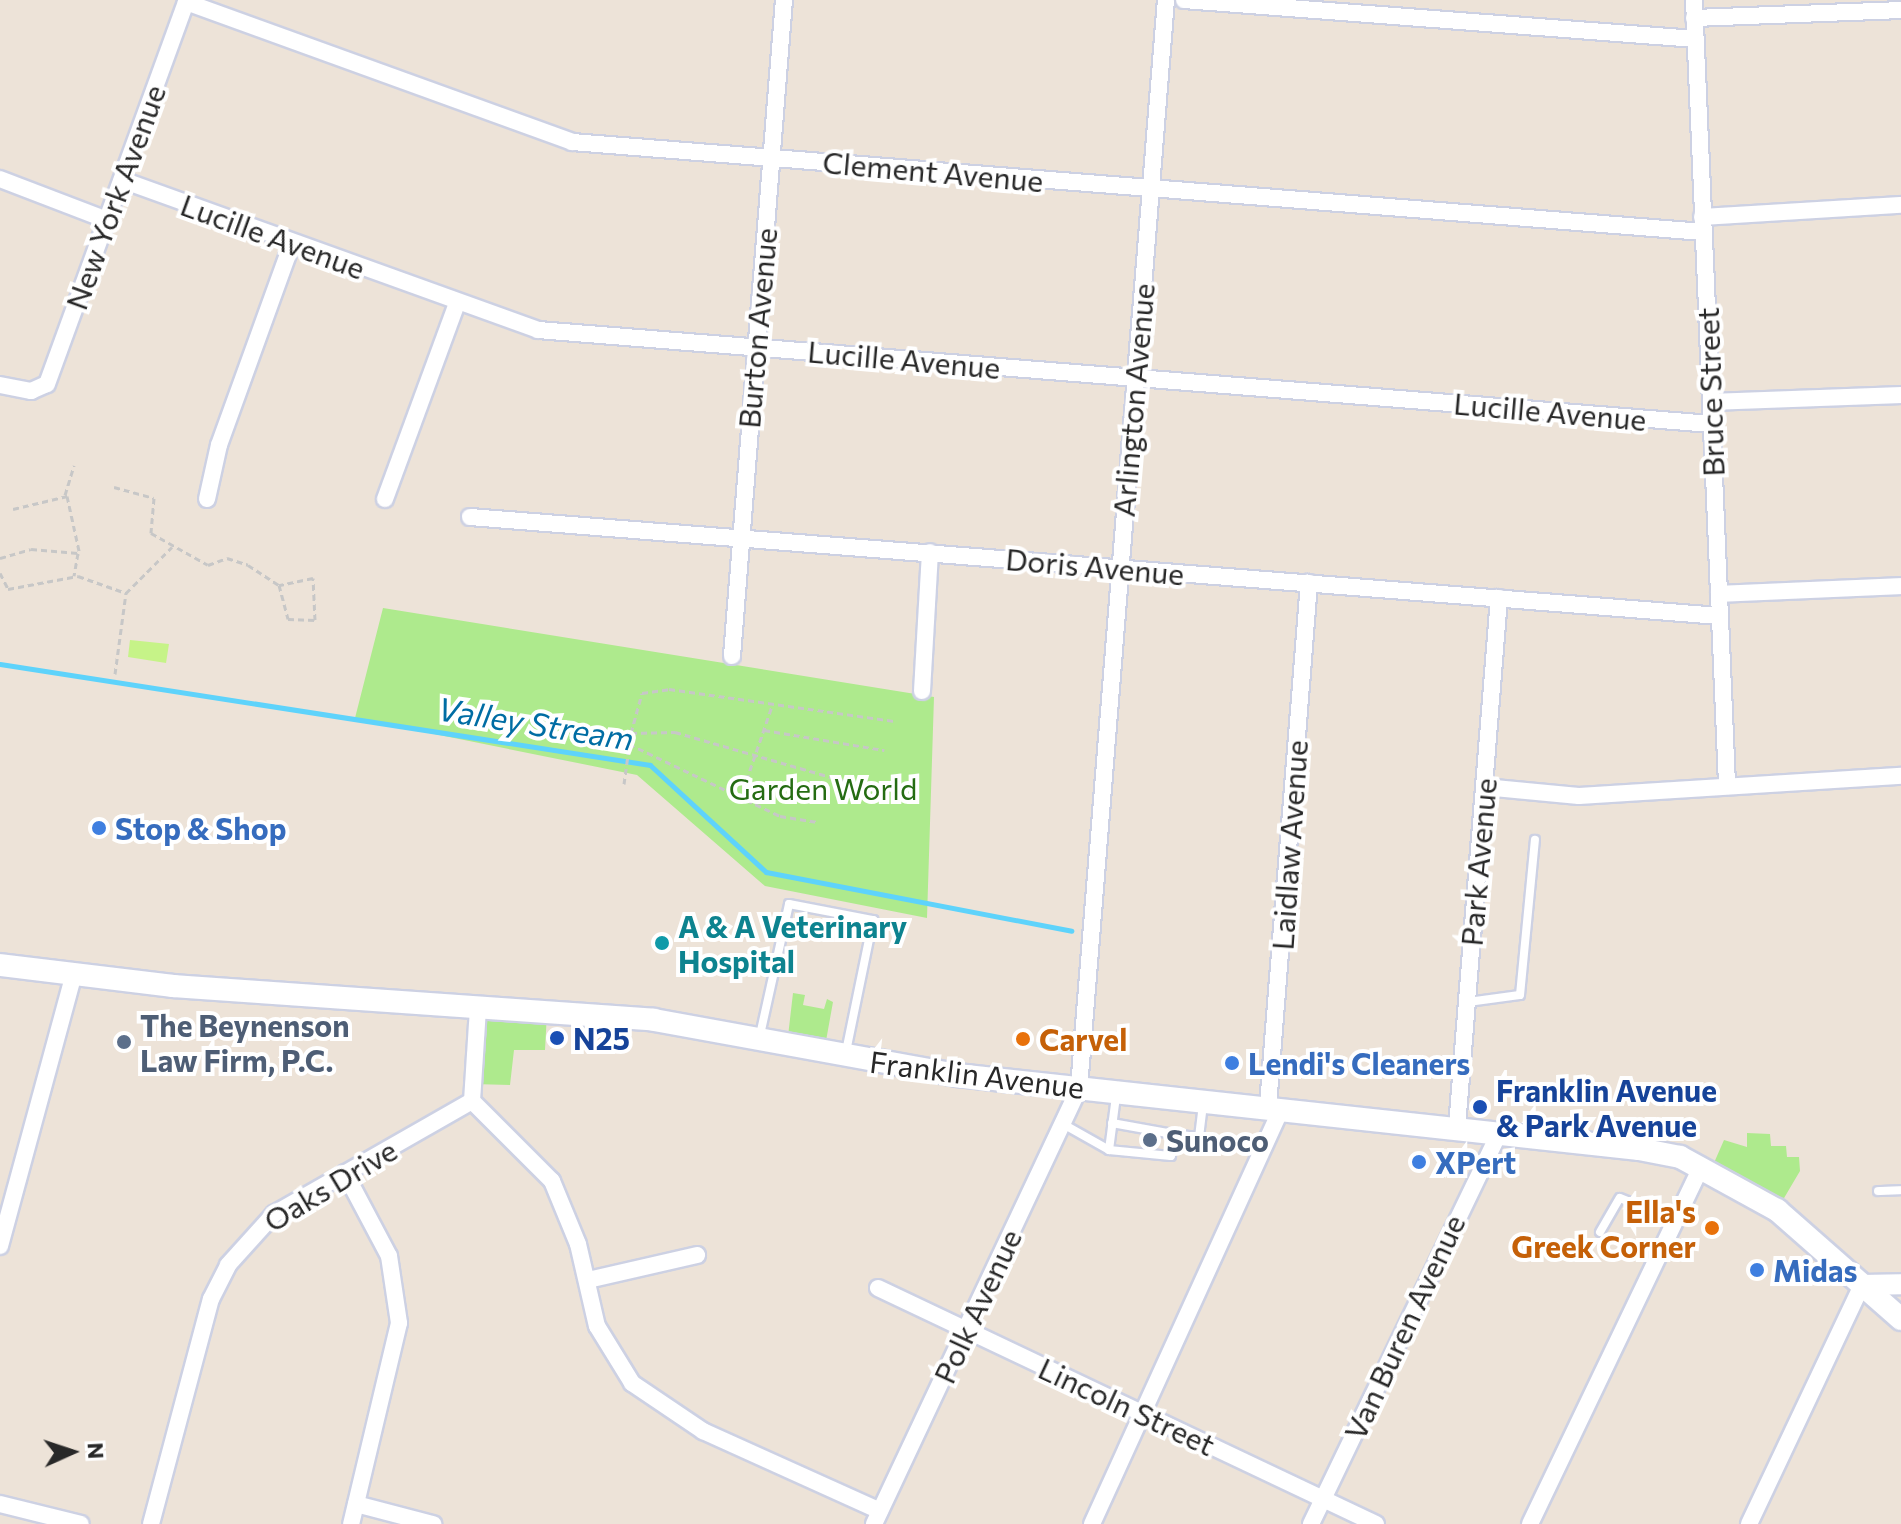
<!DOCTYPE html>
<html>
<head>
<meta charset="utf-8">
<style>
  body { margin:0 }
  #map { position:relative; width:1901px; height:1524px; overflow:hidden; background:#ede3d8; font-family:Commissioner,sans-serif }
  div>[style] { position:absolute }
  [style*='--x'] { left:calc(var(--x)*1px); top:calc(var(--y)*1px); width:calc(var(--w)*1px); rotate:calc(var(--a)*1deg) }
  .green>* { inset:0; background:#aeea8d }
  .pitch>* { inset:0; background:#c6f388 }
  .stream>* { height:5px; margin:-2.5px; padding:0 2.5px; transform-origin:2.5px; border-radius:2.5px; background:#5ed3fb }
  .path>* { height:3px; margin-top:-1.5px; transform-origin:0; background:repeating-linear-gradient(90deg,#c7c7c7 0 6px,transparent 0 10px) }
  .roads { filter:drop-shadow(2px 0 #cdd1e3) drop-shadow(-2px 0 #cdd1e3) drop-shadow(0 2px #cdd1e3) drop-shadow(0 -2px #cdd1e3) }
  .service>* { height:8px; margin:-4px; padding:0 4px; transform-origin:4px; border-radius:4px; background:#fff }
  .minor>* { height:16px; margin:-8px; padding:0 8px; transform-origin:8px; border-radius:8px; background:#fff }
  .tertiary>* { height:20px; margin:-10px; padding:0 10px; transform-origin:10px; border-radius:10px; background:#fff }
  .secondary>* { height:22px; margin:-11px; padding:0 11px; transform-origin:11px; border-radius:11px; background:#fff }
  .dots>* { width:22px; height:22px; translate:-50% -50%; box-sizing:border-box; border:4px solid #fff; border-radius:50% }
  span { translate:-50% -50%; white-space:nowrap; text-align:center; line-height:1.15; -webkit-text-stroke:8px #fff; paint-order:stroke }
  .street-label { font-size:30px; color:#282828 }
  .park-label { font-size:30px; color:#256c12 }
  .shop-label { font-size:30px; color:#366cbe; font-weight:700 }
  .left { translate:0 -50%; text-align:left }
  .culture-label { font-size:30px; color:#0d838f; font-weight:700 }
  .service-label { font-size:30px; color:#4e5e75; font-weight:700 }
  .transit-label { font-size:30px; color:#164399; font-weight:700 }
  .food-label { font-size:30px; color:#c56008; font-weight:700 }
  .right { translate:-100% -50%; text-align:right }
  .water-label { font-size:32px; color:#006da4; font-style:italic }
  .north { position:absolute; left:32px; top:1412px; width:80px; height:80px; -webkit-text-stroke:6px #fff; paint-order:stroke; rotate:87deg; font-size:22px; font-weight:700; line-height:32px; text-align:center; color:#282828 }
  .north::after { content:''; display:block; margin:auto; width:28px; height:36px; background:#282828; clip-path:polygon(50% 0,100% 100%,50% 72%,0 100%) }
</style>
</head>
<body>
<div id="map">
  <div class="green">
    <div style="clip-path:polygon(383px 608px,934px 697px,927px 918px,765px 886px,637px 775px,355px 718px)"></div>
    <div style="clip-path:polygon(793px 993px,805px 995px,803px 1005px,824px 1009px,827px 999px,833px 1002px,824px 1052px,787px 1045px)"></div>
    <div style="clip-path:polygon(478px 1009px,547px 1013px,545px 1050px,514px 1050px,510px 1085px,473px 1084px)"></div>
    <div style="clip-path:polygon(1747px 1133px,1770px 1134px,1771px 1146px,1786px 1146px,1787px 1157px,1799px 1157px,1800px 1171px,1777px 1210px,1710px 1172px,1724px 1140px,1747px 1147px)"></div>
  </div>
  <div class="pitch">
    <div style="clip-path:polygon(130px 640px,169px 644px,166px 663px,128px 657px)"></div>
  </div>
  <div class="stream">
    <div style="--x:0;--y:664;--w:658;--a:8.83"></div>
    <div style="--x:650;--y:765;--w:158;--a:42.7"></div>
    <div style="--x:766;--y:872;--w:311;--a:10.9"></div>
  </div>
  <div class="path">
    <div style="--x:114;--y:487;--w:41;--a:15.4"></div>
    <div style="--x:154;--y:498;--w:35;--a:95"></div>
    <div style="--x:151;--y:533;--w:65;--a:29.3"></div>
    <div style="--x:208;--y:565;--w:20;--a:-20"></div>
    <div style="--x:227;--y:558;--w:22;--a:18"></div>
    <div style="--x:248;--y:565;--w:37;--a:33"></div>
    <div style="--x:279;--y:585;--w:35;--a:75"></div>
    <div style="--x:288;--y:619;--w:27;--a:2"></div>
    <div style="--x:315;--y:620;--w:42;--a:-92.7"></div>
    <div style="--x:313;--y:578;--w:35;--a:168"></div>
    <div style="--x:65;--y:495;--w:31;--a:-73"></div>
    <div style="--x:13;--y:509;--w:56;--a:-13.5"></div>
    <div style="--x:67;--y:496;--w:60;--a:77.6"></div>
    <div style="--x:0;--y:558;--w:32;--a:-16"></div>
    <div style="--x:31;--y:549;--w:47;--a:4.9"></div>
    <div style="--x:78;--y:553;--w:23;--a:100"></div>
    <div style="--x:0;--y:573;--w:18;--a:63"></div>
    <div style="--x:8;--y:589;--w:71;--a:-10.5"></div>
    <div style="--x:78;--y:576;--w:51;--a:19.5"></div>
    <div style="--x:126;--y:593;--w:65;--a:-45"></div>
    <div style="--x:115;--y:674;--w:82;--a:-82.3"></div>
    <div style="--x:764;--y:730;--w:122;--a:9.5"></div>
    <div style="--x:631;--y:733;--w:41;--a:-74.6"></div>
    <div style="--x:642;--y:693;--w:27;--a:-8"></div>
    <div style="--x:669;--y:689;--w:228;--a:8.1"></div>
    <div style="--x:629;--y:744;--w:167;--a:25.5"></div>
    <div style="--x:780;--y:816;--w:38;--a:9"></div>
    <div style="--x:624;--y:784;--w:51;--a:-82.2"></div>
    <div style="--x:631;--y:733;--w:44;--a:-1.3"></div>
    <div style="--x:675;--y:732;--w:199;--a:16.1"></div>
    <div style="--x:740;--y:799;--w:98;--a:-71"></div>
  </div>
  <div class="roads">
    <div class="service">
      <div style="--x:1468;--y:1002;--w:52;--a:-7.7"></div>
      <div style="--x:1520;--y:995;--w:156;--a:-84.5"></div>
      <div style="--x:760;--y:1035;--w:134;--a:-77.5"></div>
      <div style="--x:789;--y:904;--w:86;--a:10.8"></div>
      <div style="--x:873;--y:920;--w:135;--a:101.6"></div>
      <div style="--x:1112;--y:1123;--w:62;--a:10.2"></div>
      <div style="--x:1063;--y:1124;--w:53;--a:29.5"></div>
      <div style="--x:1109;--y:1150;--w:62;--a:5.5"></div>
      <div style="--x:1171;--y:1156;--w:22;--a:-85"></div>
      <div style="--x:1173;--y:1134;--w:26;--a:7"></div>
      <div style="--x:1199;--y:1137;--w:32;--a:-83"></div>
      <div style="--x:1109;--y:1150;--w:54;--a:-82.6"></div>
      <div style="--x:1878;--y:1191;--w:23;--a:-2"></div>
      <div style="--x:1600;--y:1232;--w:39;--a:-60"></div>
      <div style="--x:1620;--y:1198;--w:59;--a:21.8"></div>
    </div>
    <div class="minor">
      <div style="--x:1184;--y:0;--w:512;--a:4.36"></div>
      <div style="--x:1694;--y:0;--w:785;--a:87.59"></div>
      <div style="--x:186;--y:2;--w:411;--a:19.9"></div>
      <div style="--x:572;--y:142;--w:1135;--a:4.55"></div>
      <div style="--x:1694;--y:18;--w:207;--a:-2.2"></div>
      <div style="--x:0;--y:179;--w:115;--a:21"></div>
      <div style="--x:122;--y:180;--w:442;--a:19.8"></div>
      <div style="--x:538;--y:330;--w:1177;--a:4.58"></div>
      <div style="--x:1702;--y:217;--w:199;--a:-3.5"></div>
      <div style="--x:0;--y:385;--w:32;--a:11"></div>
      <div style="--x:31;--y:391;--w:17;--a:-24"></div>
      <div style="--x:47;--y:384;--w:409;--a:-70"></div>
      <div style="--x:1711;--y:402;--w:190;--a:-2.1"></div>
      <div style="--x:207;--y:499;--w:55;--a:-77.5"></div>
      <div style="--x:219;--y:445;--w:215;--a:-70.1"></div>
      <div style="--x:385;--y:499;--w:209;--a:-69.8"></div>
      <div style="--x:470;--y:517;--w:1254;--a:4.53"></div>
      <div style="--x:1719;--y:594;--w:182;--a:-2.5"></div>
      <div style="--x:732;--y:656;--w:658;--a:-85.47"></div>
      <div style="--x:922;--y:691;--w:139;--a:-86.7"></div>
      <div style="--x:1484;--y:787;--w:95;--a:5.4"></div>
      <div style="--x:1579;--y:796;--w:323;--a:-3.6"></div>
      <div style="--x:472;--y:1101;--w:113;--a:45"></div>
      <div style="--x:552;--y:1181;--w:68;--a:67.6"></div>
      <div style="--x:578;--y:1244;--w:84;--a:77"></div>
      <div style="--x:597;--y:1326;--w:67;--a:58.4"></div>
      <div style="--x:632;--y:1383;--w:86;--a:34.1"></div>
      <div style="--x:703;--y:1431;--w:194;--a:24.3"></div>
      <div style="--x:1268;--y:1106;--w:525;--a:-85.52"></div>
      <div style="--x:1457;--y:1127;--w:531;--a:-85.46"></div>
      <div style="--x:345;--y:1173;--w:94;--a:62.1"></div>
      <div style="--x:389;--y:1256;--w:68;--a:81.5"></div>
      <div style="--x:399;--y:1323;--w:207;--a:103.4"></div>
      <div style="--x:0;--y:1246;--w:282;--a:-74.8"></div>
      <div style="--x:588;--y:1280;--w:112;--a:-12.9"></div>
      <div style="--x:878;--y:1288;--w:551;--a:25.36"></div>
      <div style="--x:0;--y:1504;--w:83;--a:13.9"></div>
      <div style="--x:356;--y:1504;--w:80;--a:14.6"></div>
      <div style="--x:151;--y:1524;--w:233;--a:-75.1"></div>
      <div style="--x:211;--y:1299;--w:38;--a:-63"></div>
      <div style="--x:228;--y:1265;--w:69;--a:-48"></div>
      <div style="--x:274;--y:1214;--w:228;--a:-29.7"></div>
      <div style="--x:472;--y:1101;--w:92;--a:-86.3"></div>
      <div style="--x:874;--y:1524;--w:482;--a:-64.8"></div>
      <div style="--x:1079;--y:1088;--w:1091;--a:-85.43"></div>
      <div style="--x:1092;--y:1524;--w:457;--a:-65.5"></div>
      <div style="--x:1311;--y:1524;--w:436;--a:-64.3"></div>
      <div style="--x:1530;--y:1524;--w:396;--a:-64.4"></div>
      <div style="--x:1749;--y:1524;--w:264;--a:-64.7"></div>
    </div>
    <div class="tertiary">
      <div style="--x:1862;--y:1285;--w:39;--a:-1"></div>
    </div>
    <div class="secondary">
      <div style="--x:0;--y:965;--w:174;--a:6.9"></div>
      <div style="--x:173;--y:986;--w:482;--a:4"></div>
      <div style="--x:654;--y:1020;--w:308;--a:10.3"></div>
      <div style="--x:957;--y:1075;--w:686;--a:6.19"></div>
      <div style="--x:1639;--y:1149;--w:42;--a:11"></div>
      <div style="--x:1680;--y:1157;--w:111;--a:28.7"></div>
      <div style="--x:1777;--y:1210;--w:165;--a:41.3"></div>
    </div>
  </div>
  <div class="dots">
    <div style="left:99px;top:828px;background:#3f7fe0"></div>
    <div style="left:662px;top:943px;background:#0f9aa8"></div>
    <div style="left:557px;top:1038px;background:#1a4fb4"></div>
    <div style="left:1023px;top:1039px;background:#e8710a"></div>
    <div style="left:124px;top:1042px;background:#5c6f8a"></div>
    <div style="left:1232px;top:1063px;background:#3f7fe0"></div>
    <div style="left:1480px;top:1107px;background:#1a4fb4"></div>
    <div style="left:1150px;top:1140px;background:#5c6f8a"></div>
    <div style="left:1419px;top:1162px;background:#3f7fe0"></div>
    <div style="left:1712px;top:1228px;background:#e8710a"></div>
    <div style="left:1757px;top:1270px;background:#3f7fe0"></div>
  </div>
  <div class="street-label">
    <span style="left:933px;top:171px;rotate:5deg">Clement Avenue</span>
    <span style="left:115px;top:197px;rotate:-70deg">New York Avenue</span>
    <span style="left:273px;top:236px;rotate:20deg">Lucille Avenue</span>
    <span style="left:757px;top:328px;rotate:-85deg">Burton Avenue</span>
    <span style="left:904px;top:359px;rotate:5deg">Lucille Avenue</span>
    <span style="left:1710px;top:392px;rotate:-92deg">Bruce Street</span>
    <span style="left:1133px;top:400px;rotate:-85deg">Arlington Avenue</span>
    <span style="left:1550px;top:411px;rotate:5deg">Lucille Avenue</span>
    <span style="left:1095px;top:566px;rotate:5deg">Doris Avenue</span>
    <span style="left:1289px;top:845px;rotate:-86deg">Laidlaw Avenue</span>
    <span style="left:1478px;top:862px;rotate:-85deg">Park Avenue</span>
    <span style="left:977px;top:1074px;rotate:7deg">Franklin Avenue</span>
    <span style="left:330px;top:1185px;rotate:-31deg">Oaks Drive</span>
    <span style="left:977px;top:1306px;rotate:-65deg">Polk Avenue</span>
    <span style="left:1404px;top:1327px;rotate:-65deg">Van Buren Avenue</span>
    <span style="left:1127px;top:1406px;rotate:25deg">Lincoln Street</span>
  </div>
  <div class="park-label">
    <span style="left:823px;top:788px">Garden World</span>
  </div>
  <div class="shop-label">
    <span class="left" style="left:115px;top:828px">Stop &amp; Shop</span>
    <span class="left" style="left:1248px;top:1063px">Lendi's Cleaners</span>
    <span class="left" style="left:1435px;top:1162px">XPert</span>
    <span class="left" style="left:1773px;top:1270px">Midas</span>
  </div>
  <div class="culture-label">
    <span class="left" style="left:678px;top:943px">A &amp; A Veterinary<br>Hospital</span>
  </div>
  <div class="service-label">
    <span class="left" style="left:140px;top:1042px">The Beynenson<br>Law Firm, P.C.</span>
    <span class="left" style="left:1166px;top:1140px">Sunoco</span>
  </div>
  <div class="transit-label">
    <span class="left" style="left:573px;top:1038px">N25</span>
    <span class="left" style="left:1496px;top:1107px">Franklin Avenue<br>&amp; Park Avenue</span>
  </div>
  <div class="food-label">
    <span class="left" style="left:1039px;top:1039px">Carvel</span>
    <span class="right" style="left:1696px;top:1228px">Ella's<br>Greek Corner</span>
  </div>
  <div class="water-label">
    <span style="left:536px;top:723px;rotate:9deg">Valley Stream</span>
  </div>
  <div class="north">N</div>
</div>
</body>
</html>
